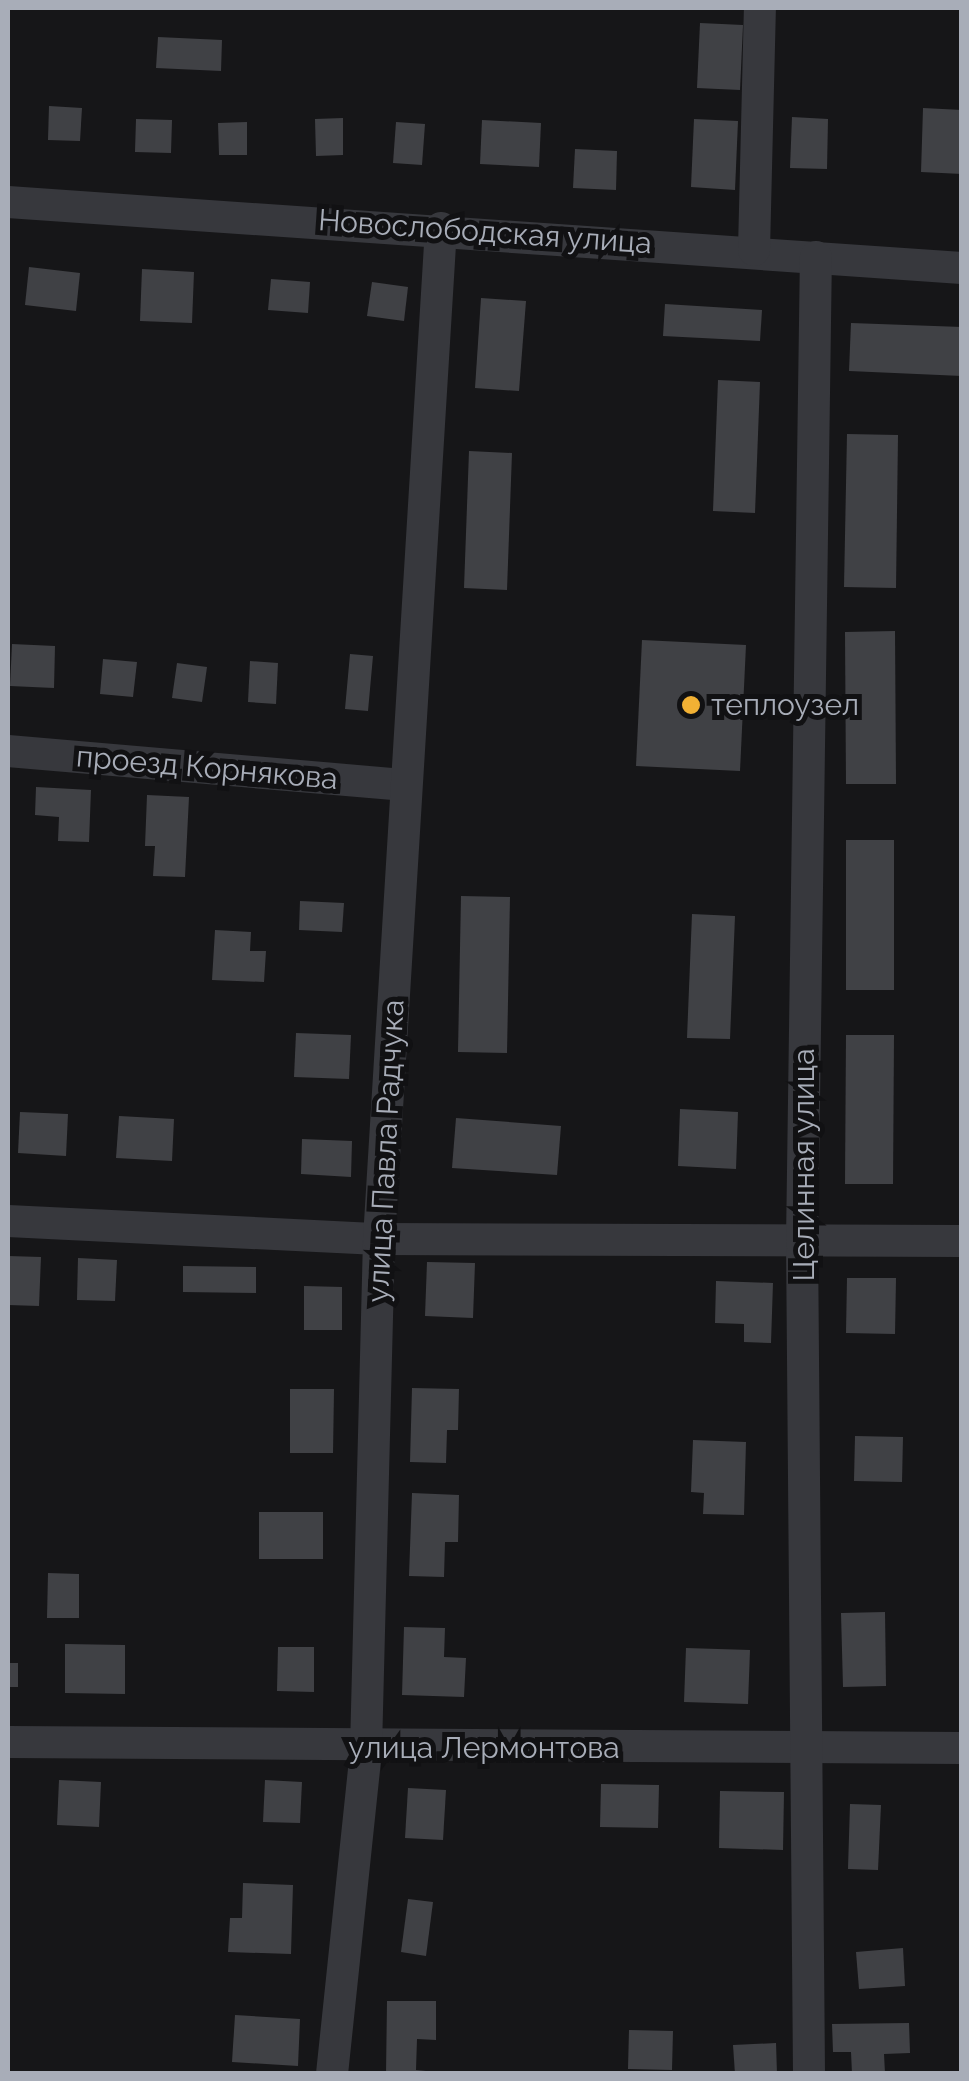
<!DOCTYPE html>
<html>
<head>
<meta charset="utf-8">
<style>
  body { margin:0 }
  #map { position:relative; width:969px; height:2081px; overflow:hidden; background:#161618; font-family:Raleway,sans-serif }
  div>[style] { position:absolute }
  [style*='--x'] { left:calc(var(--x)*1px); top:calc(var(--y)*1px); width:calc(var(--w)*1px); rotate:calc(var(--a)*1deg) }
  .building>* { inset:0; background:#404145 }
  .minor>* { height:32px; margin:-16px; padding:0 16px; transform-origin:16px; border-radius:16px; background:#37383d }
  .dots>* { width:28px; height:28px; translate:-50% -50%; box-sizing:border-box; border:5px solid #111113; border-radius:50% }
  span { translate:-50% -50%; white-space:nowrap; text-align:center; line-height:1.15; -webkit-text-stroke:10px #111113; paint-order:stroke }
  .street-label { font-size:30px; color:#a8adb8 }
  .poi-label { font-size:30px; color:#a8adb8 }
  .left { translate:0 -50%; text-align:left }
  .frame { position:absolute; inset:0; border:10px solid #a8adb8; pointer-events:none }
</style>
</head>
<body>
<div id="map">
  <div class="building">
    <div style="clip-path:polygon(700px 23px,743px 25px,740px 90px,697px 88px)"></div>
    <div style="clip-path:polygon(158px 37px,222px 40px,221px 71px,156px 68px)"></div>
    <div style="clip-path:polygon(49px 106px,82px 108px,80px 141px,48px 140px)"></div>
    <div style="clip-path:polygon(923px 108px,962px 110px,962px 174px,921px 172px)"></div>
    <div style="clip-path:polygon(792px 117px,828px 119px,827px 169px,790px 168px)"></div>
    <div style="clip-path:polygon(343px 118px,343px 155px,316px 156px,315px 119px)"></div>
    <div style="clip-path:polygon(136px 119px,172px 120px,171px 153px,135px 152px)"></div>
    <div style="clip-path:polygon(694px 119px,738px 121px,735px 190px,691px 187px)"></div>
    <div style="clip-path:polygon(482px 120px,541px 123px,539px 167px,480px 164px)"></div>
    <div style="clip-path:polygon(247px 122px,247px 155px,219px 155px,218px 123px)"></div>
    <div style="clip-path:polygon(396px 122px,425px 124px,422px 165px,393px 163px)"></div>
    <div style="clip-path:polygon(575px 149px,617px 151px,616px 190px,573px 188px)"></div>
    <div style="clip-path:polygon(29px 267px,80px 273px,76px 311px,25px 305px)"></div>
    <div style="clip-path:polygon(142px 269px,194px 272px,192px 323px,140px 321px)"></div>
    <div style="clip-path:polygon(271px 279px,310px 282px,308px 313px,268px 310px)"></div>
    <div style="clip-path:polygon(372px 282px,408px 287px,404px 321px,367px 316px)"></div>
    <div style="clip-path:polygon(481px 298px,526px 301px,519px 391px,475px 388px)"></div>
    <div style="clip-path:polygon(665px 304px,762px 310px,760px 341px,663px 336px)"></div>
    <div style="clip-path:polygon(851px 323px,962px 327px,962px 376px,849px 371px)"></div>
    <div style="clip-path:polygon(718px 380px,760px 382px,755px 513px,713px 511px)"></div>
    <div style="clip-path:polygon(847px 434px,898px 435px,896px 588px,844px 587px)"></div>
    <div style="clip-path:polygon(469px 451px,512px 453px,507px 590px,464px 588px)"></div>
    <div style="clip-path:polygon(895px 631px,896px 784px,846px 784px,845px 632px)"></div>
    <div style="clip-path:polygon(642px 640px,746px 645px,740px 771px,636px 766px)"></div>
    <div style="clip-path:polygon(12px 644px,55px 646px,54px 688px,10px 686px)"></div>
    <div style="clip-path:polygon(350px 654px,373px 656px,368px 711px,345px 709px)"></div>
    <div style="clip-path:polygon(103px 659px,137px 662px,133px 697px,100px 694px)"></div>
    <div style="clip-path:polygon(250px 661px,278px 663px,276px 704px,248px 702px)"></div>
    <div style="clip-path:polygon(177px 663px,207px 667px,202px 702px,172px 698px)"></div>
    <div style="clip-path:polygon(36px 787px,91px 790px,89px 842px,58px 841px,59px 817px,35px 815px)"></div>
    <div style="clip-path:polygon(147px 795px,189px 797px,185px 877px,153px 876px,155px 846px,145px 846px)"></div>
    <div style="clip-path:polygon(846px 840px,894px 840px,894px 990px,846px 990px)"></div>
    <div style="clip-path:polygon(461px 896px,510px 897px,507px 1053px,458px 1052px)"></div>
    <div style="clip-path:polygon(300px 901px,344px 903px,342px 932px,299px 930px)"></div>
    <div style="clip-path:polygon(692px 914px,735px 916px,730px 1039px,687px 1038px)"></div>
    <div style="clip-path:polygon(215px 930px,251px 932px,250px 951px,266px 951px,264px 982px,212px 980px)"></div>
    <div style="clip-path:polygon(296px 1033px,351px 1035px,349px 1079px,294px 1077px)"></div>
    <div style="clip-path:polygon(846px 1035px,894px 1035px,893px 1184px,845px 1184px)"></div>
    <div style="clip-path:polygon(680px 1109px,738px 1112px,736px 1169px,678px 1166px)"></div>
    <div style="clip-path:polygon(20px 1112px,68px 1114px,66px 1156px,18px 1153px)"></div>
    <div style="clip-path:polygon(119px 1116px,174px 1119px,172px 1161px,116px 1158px)"></div>
    <div style="clip-path:polygon(456px 1118px,561px 1126px,557px 1175px,452px 1168px)"></div>
    <div style="clip-path:polygon(302px 1139px,352px 1141px,351px 1177px,301px 1174px)"></div>
    <div style="clip-path:polygon(8px 1256px,41px 1257px,39px 1306px,8px 1305px)"></div>
    <div style="clip-path:polygon(78px 1258px,117px 1260px,115px 1301px,77px 1300px)"></div>
    <div style="clip-path:polygon(427px 1262px,475px 1263px,473px 1318px,425px 1316px)"></div>
    <div style="clip-path:polygon(183px 1266px,256px 1267px,256px 1293px,183px 1292px)"></div>
    <div style="clip-path:polygon(847px 1278px,896px 1278px,895px 1334px,846px 1333px)"></div>
    <div style="clip-path:polygon(716px 1281px,773px 1283px,771px 1343px,744px 1342px,744px 1324px,715px 1323px)"></div>
    <div style="clip-path:polygon(304px 1286px,342px 1287px,342px 1330px,304px 1330px)"></div>
    <div style="clip-path:polygon(412px 1388px,459px 1389px,458px 1430px,447px 1430px,446px 1463px,410px 1462px)"></div>
    <div style="clip-path:polygon(290px 1389px,334px 1389px,333px 1453px,290px 1453px)"></div>
    <div style="clip-path:polygon(855px 1436px,903px 1437px,902px 1482px,854px 1481px)"></div>
    <div style="clip-path:polygon(693px 1440px,746px 1442px,744px 1515px,703px 1514px,704px 1493px,691px 1492px)"></div>
    <div style="clip-path:polygon(412px 1493px,459px 1495px,458px 1542px,445px 1542px,444px 1577px,409px 1576px)"></div>
    <div style="clip-path:polygon(259px 1512px,323px 1512px,323px 1559px,259px 1559px)"></div>
    <div style="clip-path:polygon(48px 1573px,79px 1574px,79px 1618px,47px 1618px)"></div>
    <div style="clip-path:polygon(885px 1612px,886px 1686px,843px 1687px,841px 1613px)"></div>
    <div style="clip-path:polygon(404px 1627px,445px 1628px,444px 1657px,466px 1658px,464px 1697px,402px 1695px)"></div>
    <div style="clip-path:polygon(65px 1644px,125px 1645px,125px 1694px,65px 1693px)"></div>
    <div style="clip-path:polygon(278px 1647px,314px 1647px,314px 1692px,277px 1691px)"></div>
    <div style="clip-path:polygon(686px 1648px,750px 1650px,748px 1704px,684px 1702px)"></div>
    <div style="clip-path:polygon(8px 1663px,18px 1663px,18px 1687px,8px 1687px)"></div>
    <div style="clip-path:polygon(59px 1780px,101px 1782px,99px 1827px,57px 1825px)"></div>
    <div style="clip-path:polygon(265px 1780px,302px 1782px,300px 1823px,263px 1822px)"></div>
    <div style="clip-path:polygon(601px 1784px,659px 1785px,658px 1828px,600px 1827px)"></div>
    <div style="clip-path:polygon(408px 1788px,446px 1790px,443px 1840px,405px 1838px)"></div>
    <div style="clip-path:polygon(720px 1791px,784px 1792px,783px 1850px,719px 1848px)"></div>
    <div style="clip-path:polygon(850px 1804px,881px 1805px,878px 1870px,848px 1869px)"></div>
    <div style="clip-path:polygon(243px 1883px,293px 1885px,291px 1954px,228px 1952px,230px 1918px,242px 1918px)"></div>
    <div style="clip-path:polygon(408px 1899px,433px 1902px,426px 1956px,401px 1952px)"></div>
    <div style="clip-path:polygon(903px 1948px,905px 1986px,859px 1989px,856px 1952px)"></div>
    <div style="clip-path:polygon(387px 2001px,436px 2001px,436px 2040px,417px 2039px,416px 2070px,456px 2074px,386px 2074px)"></div>
    <div style="clip-path:polygon(235px 2015px,300px 2019px,298px 2066px,232px 2062px)"></div>
    <div style="clip-path:polygon(909px 2023px,910px 2053px,884px 2054px,885px 2073px,852px 2074px,851px 2052px,833px 2052px,832px 2024px)"></div>
    <div style="clip-path:polygon(629px 2030px,673px 2031px,672px 2070px,628px 2069px)"></div>
    <div style="clip-path:polygon(776px 2043px,777px 2074px,735px 2074px,733px 2045px)"></div>
  </div>
  <div class="minor">
    <div style="--x:8;--y:202;--w:956;--a:3.96"></div>
    <div style="--x:754;--y:250;--w:242;--a:-88.6"></div>
    <div style="--x:8;--y:751;--w:399;--a:4.9"></div>
    <div style="--x:8;--y:1221;--w:371;--a:2.8"></div>
    <div style="--x:379;--y:1239;--w:583;--a:0.2"></div>
    <div style="--x:8;--y:1742;--w:954;--a:0.36"></div>
    <div style="--x:332;--y:2074;--w:327;--a:-84"></div>
    <div style="--x:366;--y:1749;--w:510;--a:-88.54"></div>
    <div style="--x:379;--y:1239;--w:1013;--a:-86.49"></div>
    <div style="--x:809;--y:2074;--w:832;--a:-90.48"></div>
    <div style="--x:802;--y:1242;--w:985;--a:-89.19"></div>
  </div>
  <div class="dots">
    <div style="left:691px;top:705px;background:#f2b134"></div>
  </div>
  <div class="street-label">
    <span style="left:485px;top:232px;rotate:4deg">Новослободская улица</span>
    <span style="left:207px;top:768px;rotate:5deg">проезд Корнякова</span>
    <span style="left:386px;top:1151px;rotate:-87deg">улица Павла Радчука</span>
    <span style="left:804px;top:1165px;rotate:-90deg">Целинная улица</span>
    <span style="left:484px;top:1748px">улица Лермонтова</span>
  </div>
  <div class="poi-label">
    <span class="left" style="left:711px;top:705px">теплоузел</span>
  </div>
  <div class="frame"></div>
</div>
</body>
</html>
